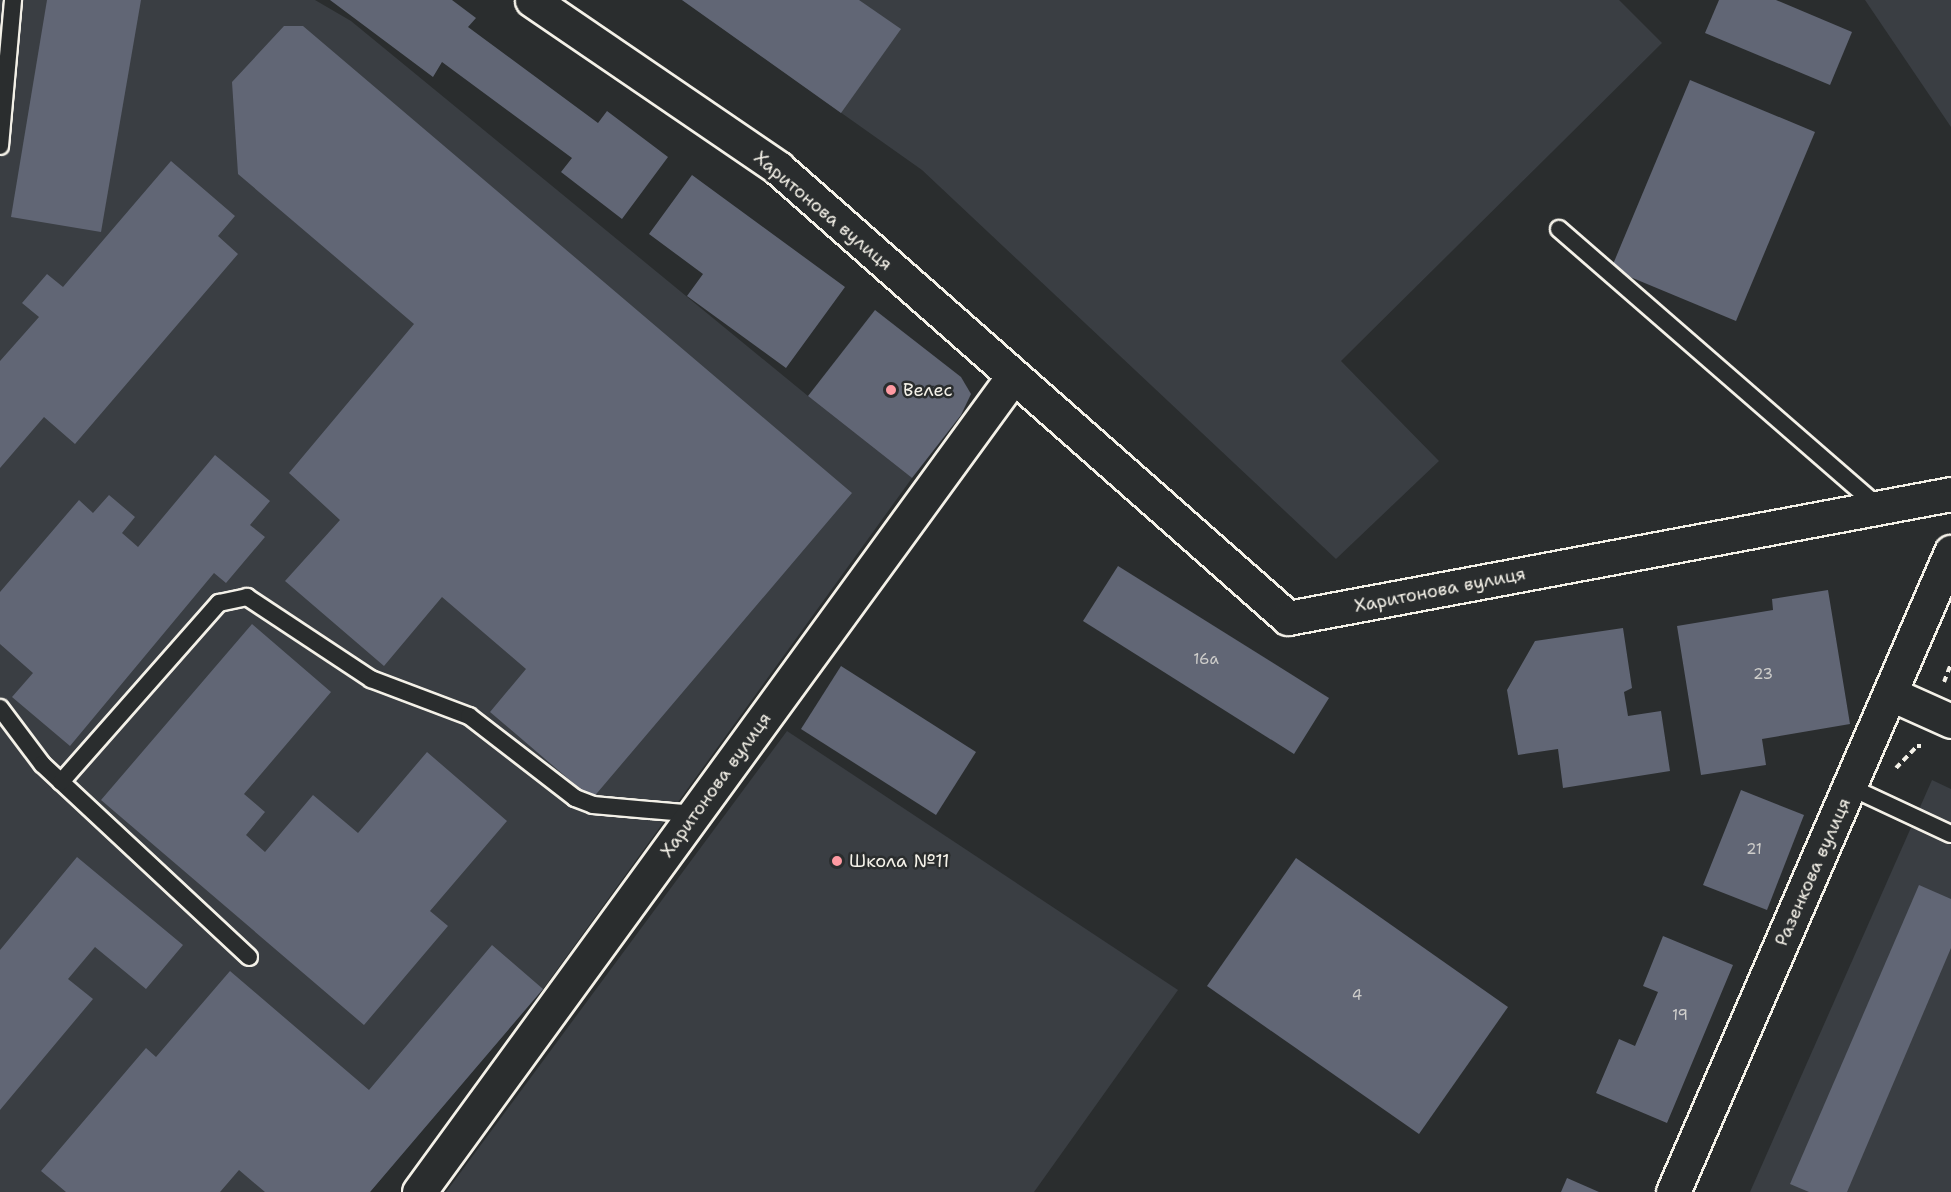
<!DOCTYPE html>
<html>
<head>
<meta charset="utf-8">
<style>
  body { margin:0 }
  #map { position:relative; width:1951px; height:1192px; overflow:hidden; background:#2a2d2e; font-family:"Shantell Sans",sans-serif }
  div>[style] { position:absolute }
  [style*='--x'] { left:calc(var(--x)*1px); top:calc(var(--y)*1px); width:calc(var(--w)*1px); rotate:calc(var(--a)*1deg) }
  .built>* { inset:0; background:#3a3e43 }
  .building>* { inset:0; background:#616675 }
  .path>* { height:4px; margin-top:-2px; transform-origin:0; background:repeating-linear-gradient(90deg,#f4f1e8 0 6px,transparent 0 10.5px) }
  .roads { filter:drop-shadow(2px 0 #f4f1e8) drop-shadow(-2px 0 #f4f1e8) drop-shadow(0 2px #f4f1e8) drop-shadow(0 -2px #f4f1e8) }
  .service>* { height:16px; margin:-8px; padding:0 8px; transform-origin:8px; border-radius:8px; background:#2a2d2e }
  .minor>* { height:33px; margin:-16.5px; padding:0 16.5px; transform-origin:16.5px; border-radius:16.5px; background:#2a2d2e }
  .tertiary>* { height:33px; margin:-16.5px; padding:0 16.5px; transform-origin:16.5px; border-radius:16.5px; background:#2a2d2e }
  .dots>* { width:16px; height:16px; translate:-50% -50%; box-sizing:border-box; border:3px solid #2a2d2e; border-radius:50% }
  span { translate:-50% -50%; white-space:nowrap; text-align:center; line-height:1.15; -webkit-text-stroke:5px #2a2d2e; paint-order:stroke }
  .number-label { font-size:15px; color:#cfcecb }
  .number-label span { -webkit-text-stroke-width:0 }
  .street-label { font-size:18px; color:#f4f1e8 }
  .poi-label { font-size:18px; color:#f4f1e8 }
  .left { translate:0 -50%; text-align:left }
</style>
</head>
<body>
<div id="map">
  <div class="built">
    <div style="clip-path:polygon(0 0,315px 0,351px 21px,808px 396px,912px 478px,543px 989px,370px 1192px,0 1192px)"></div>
    <div style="clip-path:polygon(682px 0,1619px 0,1662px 43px,1341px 361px,1439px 461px,1336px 559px,922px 170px)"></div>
    <div style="clip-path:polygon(1865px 0,1951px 0,1951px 127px)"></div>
    <div style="clip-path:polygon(787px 731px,1178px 990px,1034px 1192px,446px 1192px)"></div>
    <div style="clip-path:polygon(1932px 780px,1951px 789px,1951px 1192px,1750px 1192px)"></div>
  </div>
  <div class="building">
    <div style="clip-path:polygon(47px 0,141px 0,101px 232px,11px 217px)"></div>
    <div style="clip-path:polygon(330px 0,452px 0,476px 18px,468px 27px,598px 123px,607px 111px,668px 157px,622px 219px,561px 172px,572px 158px,442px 62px,433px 77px)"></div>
    <div style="clip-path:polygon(682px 0,859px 0,901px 29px,841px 113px)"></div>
    <div style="clip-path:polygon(1719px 0,1776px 0,1852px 32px,1830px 85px,1705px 33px)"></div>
    <div style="clip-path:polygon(284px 26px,303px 26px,852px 493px,592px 799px,490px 712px,526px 669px,442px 597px,384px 666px,285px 581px,340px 520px,289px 473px,414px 324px,238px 174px,232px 82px)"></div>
    <div style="clip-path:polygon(1690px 80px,1815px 132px,1736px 321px,1611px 269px)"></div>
    <div style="clip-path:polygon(171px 161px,235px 216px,218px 236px,238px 254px,75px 444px,44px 417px,0 468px,0 361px,39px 317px,22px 303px,47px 274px,63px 287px)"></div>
    <div style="clip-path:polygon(692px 175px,845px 287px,786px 368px,687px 296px,703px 274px,649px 234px)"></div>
    <div style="clip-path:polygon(875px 310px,961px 377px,971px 394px,961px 415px,912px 478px,808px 396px)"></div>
    <div style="clip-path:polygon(215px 455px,270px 501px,250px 525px,265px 537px,226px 583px,214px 573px,70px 746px,12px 697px,33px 673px,0 644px,0 592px,79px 500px,93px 513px,109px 495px,135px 517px,122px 533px,138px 547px)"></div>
    <div style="clip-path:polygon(1118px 566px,1329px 698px,1294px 754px,1083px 621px)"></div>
    <div style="clip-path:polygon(1828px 590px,1850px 724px,1762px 739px,1766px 765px,1701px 775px,1677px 626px,1773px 610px,1772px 599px)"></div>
    <div style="clip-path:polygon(252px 624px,331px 692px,244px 794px,265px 812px,246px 835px,265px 852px,313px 795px,358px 833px,427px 752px,507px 821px,430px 911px,448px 926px,364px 1025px,101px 800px)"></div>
    <div style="clip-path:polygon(1623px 628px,1632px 688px,1624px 692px,1628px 716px,1661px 711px,1670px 771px,1563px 788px,1558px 749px,1518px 755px,1507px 690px,1535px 641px)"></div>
    <div style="clip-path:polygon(841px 666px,976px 752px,936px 815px,801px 729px)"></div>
    <div style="clip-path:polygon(1741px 790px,1804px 815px,1767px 910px,1703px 885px)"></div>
    <div style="clip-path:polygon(77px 857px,183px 945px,146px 989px,95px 947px,68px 979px,93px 999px,0 1110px,0 950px)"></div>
    <div style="clip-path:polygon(1296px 858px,1508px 1007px,1419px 1134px,1207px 986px)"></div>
    <div style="clip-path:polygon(1919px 885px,1951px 899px,1951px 948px,1847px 1192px,1809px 1192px,1790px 1184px)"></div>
    <div style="clip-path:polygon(1663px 936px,1733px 965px,1667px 1123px,1596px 1093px,1619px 1039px,1635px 1046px,1658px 992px,1643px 986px)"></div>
    <div style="clip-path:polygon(492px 945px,543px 989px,370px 1192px,265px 1192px,239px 1170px,220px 1192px,66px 1192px,41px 1171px,146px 1048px,156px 1057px,230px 971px,369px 1090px)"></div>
    <div style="clip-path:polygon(1567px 1178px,1599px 1192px,1561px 1192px)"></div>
  </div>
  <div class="path">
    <div style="--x:1944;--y:682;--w:19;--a:-69"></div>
    <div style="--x:1896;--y:768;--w:30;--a:-46"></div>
    <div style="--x:1917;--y:746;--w:4;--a:0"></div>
  </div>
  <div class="roads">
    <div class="service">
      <div style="--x:0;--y:146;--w:147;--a:-84.9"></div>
      <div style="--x:1559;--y:229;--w:424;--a:41"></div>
      <div style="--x:0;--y:708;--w:70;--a:53.1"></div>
      <div style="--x:42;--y:764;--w:283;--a:43"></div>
      <div style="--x:61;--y:782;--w:239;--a:-48.6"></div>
      <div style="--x:219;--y:603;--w:29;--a:-12"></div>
      <div style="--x:247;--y:597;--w:149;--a:33.5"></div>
      <div style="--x:371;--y:679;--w:105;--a:20.7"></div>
      <div style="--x:469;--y:716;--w:134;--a:37.7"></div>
      <div style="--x:575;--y:798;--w:19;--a:21"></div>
      <div style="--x:593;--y:805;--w:102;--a:5"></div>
      <div style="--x:1850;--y:787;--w:111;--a:25"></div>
    </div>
    <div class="minor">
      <div style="--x:419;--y:1192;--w:1007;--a:-53.93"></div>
    </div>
    <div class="tertiary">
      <div style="--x:532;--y:0;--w:298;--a:34.3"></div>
      <div style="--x:778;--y:168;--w:680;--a:41.42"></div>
      <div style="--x:1288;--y:618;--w:674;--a:-10.59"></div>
      <div style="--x:1891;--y:694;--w:66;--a:24.2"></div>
      <div style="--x:1673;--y:1192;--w:698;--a:-66.52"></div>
    </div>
  </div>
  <div class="dots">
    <div style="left:891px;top:390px;background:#ff9aa2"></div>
    <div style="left:837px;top:861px;background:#ff9aa2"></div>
  </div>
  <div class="number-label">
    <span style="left:1206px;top:660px">16а</span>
    <span style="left:1763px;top:675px">23</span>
    <span style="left:1754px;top:850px">21</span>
    <span style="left:1357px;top:996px">4</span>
    <span style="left:1680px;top:1016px">19</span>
  </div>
  <div class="street-label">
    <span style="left:823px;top:211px;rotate:40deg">Харитонова вулиця</span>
    <span style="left:1440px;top:590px;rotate:-11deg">Харитонова вулиця</span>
    <span style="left:716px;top:785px;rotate:-54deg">Харитонова вулиця</span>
    <span style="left:1813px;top:872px;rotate:-66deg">Разенкова вулиця</span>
  </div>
  <div class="poi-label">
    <span class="left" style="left:903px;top:390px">Велес</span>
    <span class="left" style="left:849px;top:861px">Школа №11</span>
  </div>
</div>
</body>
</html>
